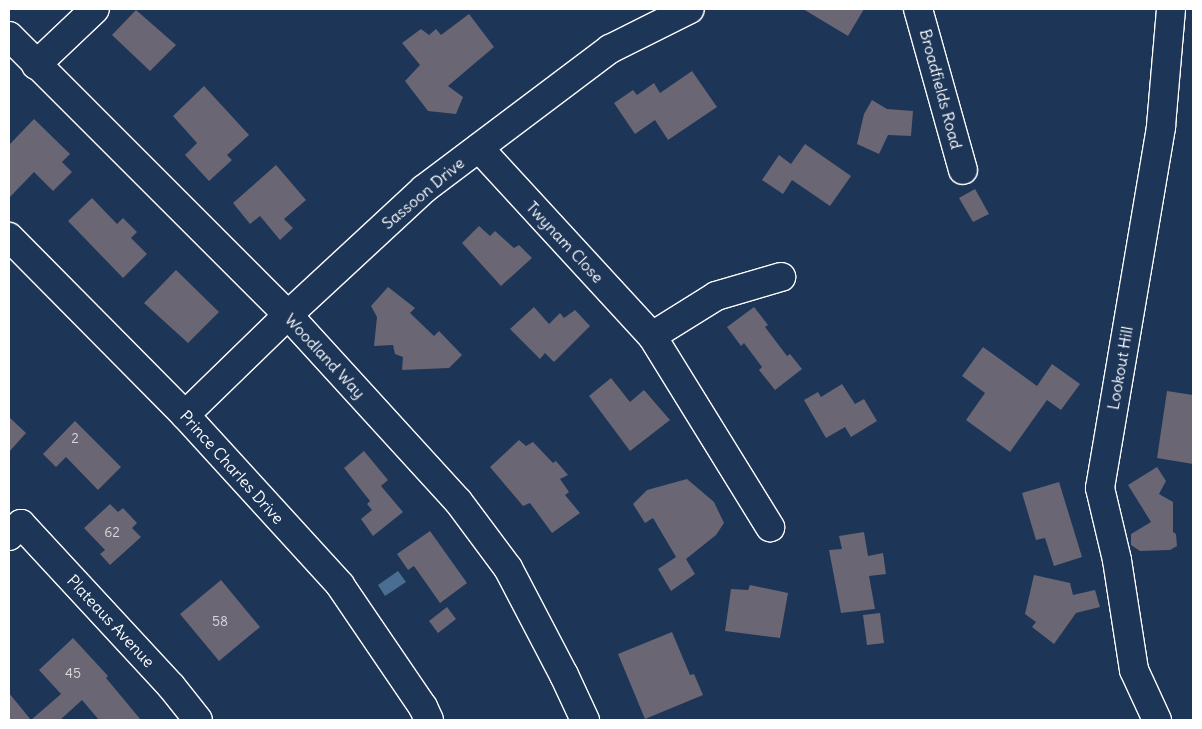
<!DOCTYPE html>
<html>
<head>
<meta charset="utf-8">
<style>
  body { margin:0 }
  #map { position:relative; width:1202px; height:729px; overflow:hidden; background:#1d3557; font-family:Delius,sans-serif }
  div>[style] { position:absolute }
  [style*='--x'] { left:calc(var(--x)*1px); top:calc(var(--y)*1px); width:calc(var(--w)*1px); rotate:calc(var(--a)*1deg) }
  .water>* { inset:0; background:#496e91 }
  .building>* { inset:0; background:#6a6674 }
  .roads { filter:drop-shadow(1px 0 #fff) drop-shadow(-1px 0 #fff) drop-shadow(0 1px #fff) drop-shadow(0 -1px #fff) }
  .minor>* { height:28px; margin:-14px; padding:0 14px; transform-origin:14px; border-radius:14px; background:#1d3557 }
  .highway>* { height:28px; margin:-14px; padding:0 14px; transform-origin:14px; border-radius:14px; background:#1d3557 }
  span { translate:-50% -50%; white-space:nowrap; text-align:center; line-height:1.15; -webkit-text-stroke:4px #1d3557; paint-order:stroke }
  .number-label { font-size:14px; color:#dad9dc }
  .number-label span { -webkit-text-stroke-width:0 }
  .street-label { font-size:16px; color:#fff }
  .frame { position:absolute; inset:0; border:10px solid #fff; pointer-events:none }
</style>
</head>
<body>
<div id="map">
  <div class="water">
    <div style="clip-path:polygon(398px 571px,406px 582px,385px 596px,378px 585px)"></div>
  </div>
  <div class="building">
    <div style="clip-path:polygon(803px 9px,864px 9px,848px 36px)"></div>
    <div style="clip-path:polygon(136px 10px,176px 45px,150px 71px,112px 35px)"></div>
    <div style="clip-path:polygon(469px 14px,494px 47px,448px 86px,463px 97px,456px 114px,428px 111px,405px 81px,420px 65px,402px 43px,421px 29px,429px 35px,436px 29px,441px 35px)"></div>
    <div style="clip-path:polygon(692px 71px,717px 107px,668px 140px,655px 120px,635px 134px,614px 103px,633px 90px,637px 95px,654px 83px,660px 93px)"></div>
    <div style="clip-path:polygon(204px 86px,249px 135px,227px 155px,232px 160px,209px 181px,185px 155px,197px 143px,173px 116px)"></div>
    <div style="clip-path:polygon(872px 100px,887px 109px,913px 111px,911px 136px,888px 135px,879px 154px,857px 144px,864px 114px)"></div>
    <div style="clip-path:polygon(34px 119px,70px 154px,62px 162px,72px 172px,53px 191px,34px 172px,9px 198px,9px 145px)"></div>
    <div style="clip-path:polygon(805px 144px,851px 176px,830px 206px,792px 180px,783px 194px,762px 180px,779px 155px,791px 164px)"></div>
    <div style="clip-path:polygon(276px 165px,306px 200px,284px 219px,293px 228px,280px 240px,260px 216px,250px 224px,233px 203px)"></div>
    <div style="clip-path:polygon(975px 189px,989px 214px,973px 222px,959px 198px)"></div>
    <div style="clip-path:polygon(92px 198px,117px 224px,123px 218px,137px 232px,131px 238px,147px 254px,123px 278px,68px 221px)"></div>
    <div style="clip-path:polygon(479px 226px,490px 236px,495px 231px,514px 248px,519px 245px,532px 258px,501px 286px,462px 243px)"></div>
    <div style="clip-path:polygon(176px 270px,219px 312px,188px 343px,144px 303px)"></div>
    <div style="clip-path:polygon(388px 287px,415px 308px,410px 313px,434px 336px,439px 331px,462px 355px,449px 368px,402px 370px,403px 357px,395px 354px,393px 345px,374px 346px,377px 317px,371px 306px)"></div>
    <div style="clip-path:polygon(534px 307px,549px 324px,560px 313px,564px 318px,575px 310px,590px 326px,554px 362px,545px 353px,540px 359px,510px 329px)"></div>
    <div style="clip-path:polygon(754px 307px,768px 325px,765px 327px,787px 356px,790px 354px,802px 369px,775px 390px,759px 370px,762px 367px,744px 343px,741px 346px,727px 327px)"></div>
    <div style="clip-path:polygon(983px 347px,1037px 386px,1052px 364px,1080px 384px,1061px 410px,1047px 400px,1010px 452px,966px 420px,985px 393px,962px 376px)"></div>
    <div style="clip-path:polygon(611px 378px,630px 402px,644px 390px,670px 420px,630px 451px,589px 396px)"></div>
    <div style="clip-path:polygon(842px 384px,855px 404px,864px 399px,877px 421px,851px 437px,845px 427px,826px 438px,804px 400px,818px 392px,821px 397px)"></div>
    <div style="clip-path:polygon(1167px 391px,1193px 395px,1193px 464px,1157px 458px)"></div>
    <div style="clip-path:polygon(9px 417px,26px 433px,9px 452px)"></div>
    <div style="clip-path:polygon(75px 421px,121px 467px,98px 490px,66px 457px,56px 467px,43px 454px)"></div>
    <div style="clip-path:polygon(519px 440px,526px 446px,533px 442px,553px 463px,556px 461px,568px 475px,560px 479px,569px 492px,565px 495px,580px 513px,552px 533px,530px 503px,523px 506px,490px 467px)"></div>
    <div style="clip-path:polygon(364px 451px,388px 480px,381px 486px,403px 512px,373px 536px,361px 519px,372px 510px,367px 504px,370px 501px,344px 468px)"></div>
    <div style="clip-path:polygon(1157px 467px,1166px 481px,1159px 494px,1173px 502px,1173px 532px,1176px 534px,1177px 546px,1170px 550px,1140px 551px,1131px 545px,1131px 534px,1151px 522px,1128px 485px)"></div>
    <div style="clip-path:polygon(687px 479px,714px 502px,724px 523px,716px 535px,686px 559px,695px 574px,671px 591px,658px 569px,676px 557px,653px 518px,645px 523px,633px 504px,647px 490px)"></div>
    <div style="clip-path:polygon(1059px 482px,1082px 557px,1054px 566px,1045px 538px,1036px 540px,1022px 493px)"></div>
    <div style="clip-path:polygon(110px 504px,118px 512px,123px 508px,137px 523px,132px 528px,141px 537px,110px 565px,100px 554px,105px 550px,84px 528px)"></div>
    <div style="clip-path:polygon(430px 531px,467px 583px,440px 603px,414px 566px,408px 570px,397px 554px)"></div>
    <div style="clip-path:polygon(864px 532px,868px 556px,883px 553px,886px 574px,869px 576px,875px 609px,841px 613px,829px 550px,842px 549px,839px 536px)"></div>
    <div style="clip-path:polygon(1034px 575px,1070px 583px,1073px 595px,1095px 590px,1100px 607px,1076px 613px,1054px 644px,1032px 627px,1036px 622px,1025px 614px)"></div>
    <div style="clip-path:polygon(221px 580px,260px 627px,219px 661px,180px 614px)"></div>
    <div style="clip-path:polygon(750px 585px,788px 593px,780px 638px,725px 631px,731px 589px,748px 590px)"></div>
    <div style="clip-path:polygon(447px 607px,456px 619px,438px 633px,429px 621px)"></div>
    <div style="clip-path:polygon(880px 613px,884px 643px,867px 645px,863px 615px)"></div>
    <div style="clip-path:polygon(672px 632px,690px 675px,694px 674px,703px 695px,645px 719px,618px 654px)"></div>
    <div style="clip-path:polygon(73px 638px,108px 676px,106px 678px,141px 720px,99px 720px,82px 700px,60px 720px,9px 720px,9px 693px,31px 720px,61px 694px,39px 670px)"></div>
  </div>
  <div class="roads">
    <div class="minor">
      <div style="--x:918;--y:9;--w:167;--a:74.4"></div>
      <div style="--x:9;--y:36;--w:395;--a:45"></div>
      <div style="--x:288;--y:315;--w:252;--a:47.6"></div>
      <div style="--x:458;--y:501;--w:84;--a:53.3"></div>
      <div style="--x:508;--y:568;--w:121;--a:62.4"></div>
      <div style="--x:564;--y:675;--w:50;--a:65"></div>
      <div style="--x:36;--y:65;--w:81;--a:-43.5"></div>
      <div style="--x:479;--y:148;--w:255;--a:47.4"></div>
      <div style="--x:652;--y:336;--w:225;--a:58.3"></div>
      <div style="--x:652;--y:336;--w:75;--a:-32"></div>
      <div style="--x:716;--y:296;--w:68;--a:-16.3"></div>
      <div style="--x:185;--y:415;--w:144;--a:-44.2"></div>
      <div style="--x:288;--y:315;--w:185;--a:-42.8"></div>
      <div style="--x:424;--y:189;--w:233;--a:-37"></div>
      <div style="--x:610;--y:49;--w:89;--a:-26.6"></div>
      <div style="--x:9;--y:536;--w:17;--a:-45"></div>
      <div style="--x:21;--y:524;--w:221;--a:47.2"></div>
      <div style="--x:171;--y:686;--w:43;--a:51.5"></div>
      <div style="--x:1157;--y:720;--w:55;--a:-114.7"></div>
      <div style="--x:1134;--y:670;--w:111;--a:-98.8"></div>
      <div style="--x:1117;--y:560;--w:74;--a:-103.3"></div>
      <div style="--x:1100;--y:488;--w:367;--a:-80.4"></div>
      <div style="--x:1161;--y:126;--w:117;--a:-85.1"></div>
    </div>
    <div class="highway">
      <div style="--x:9;--y:237;--w:250;--a:45.3"></div>
      <div style="--x:185;--y:415;--w:230;--a:47.6"></div>
      <div style="--x:340;--y:585;--w:148;--a:55.8"></div>
      <div style="--x:423;--y:707;--w:14;--a:65"></div>
    </div>
  </div>
  <div class="number-label">
    <span style="left:75px;top:438px">2</span>
    <span style="left:112px;top:532px">62</span>
    <span style="left:220px;top:621px">58</span>
    <span style="left:73px;top:673px">45</span>
  </div>
  <div class="street-label">
    <span style="left:941px;top:89px;rotate:75deg">Broadfields Road</span>
    <span style="left:423px;top:193px;rotate:-40deg">Sassoon Drive</span>
    <span style="left:565px;top:242px;rotate:47deg">Twynam Close</span>
    <span style="left:325px;top:356px;rotate:47deg">Woodland Way</span>
    <span style="left:1120px;top:368px;rotate:-80deg">Lookout Hill</span>
    <span style="left:232px;top:467px;rotate:48deg">Prince Charles Drive</span>
    <span style="left:111px;top:621px;rotate:47deg">Plateaus Avenue</span>
  </div>
  <div class="frame"></div>
</div>
</body>
</html>
